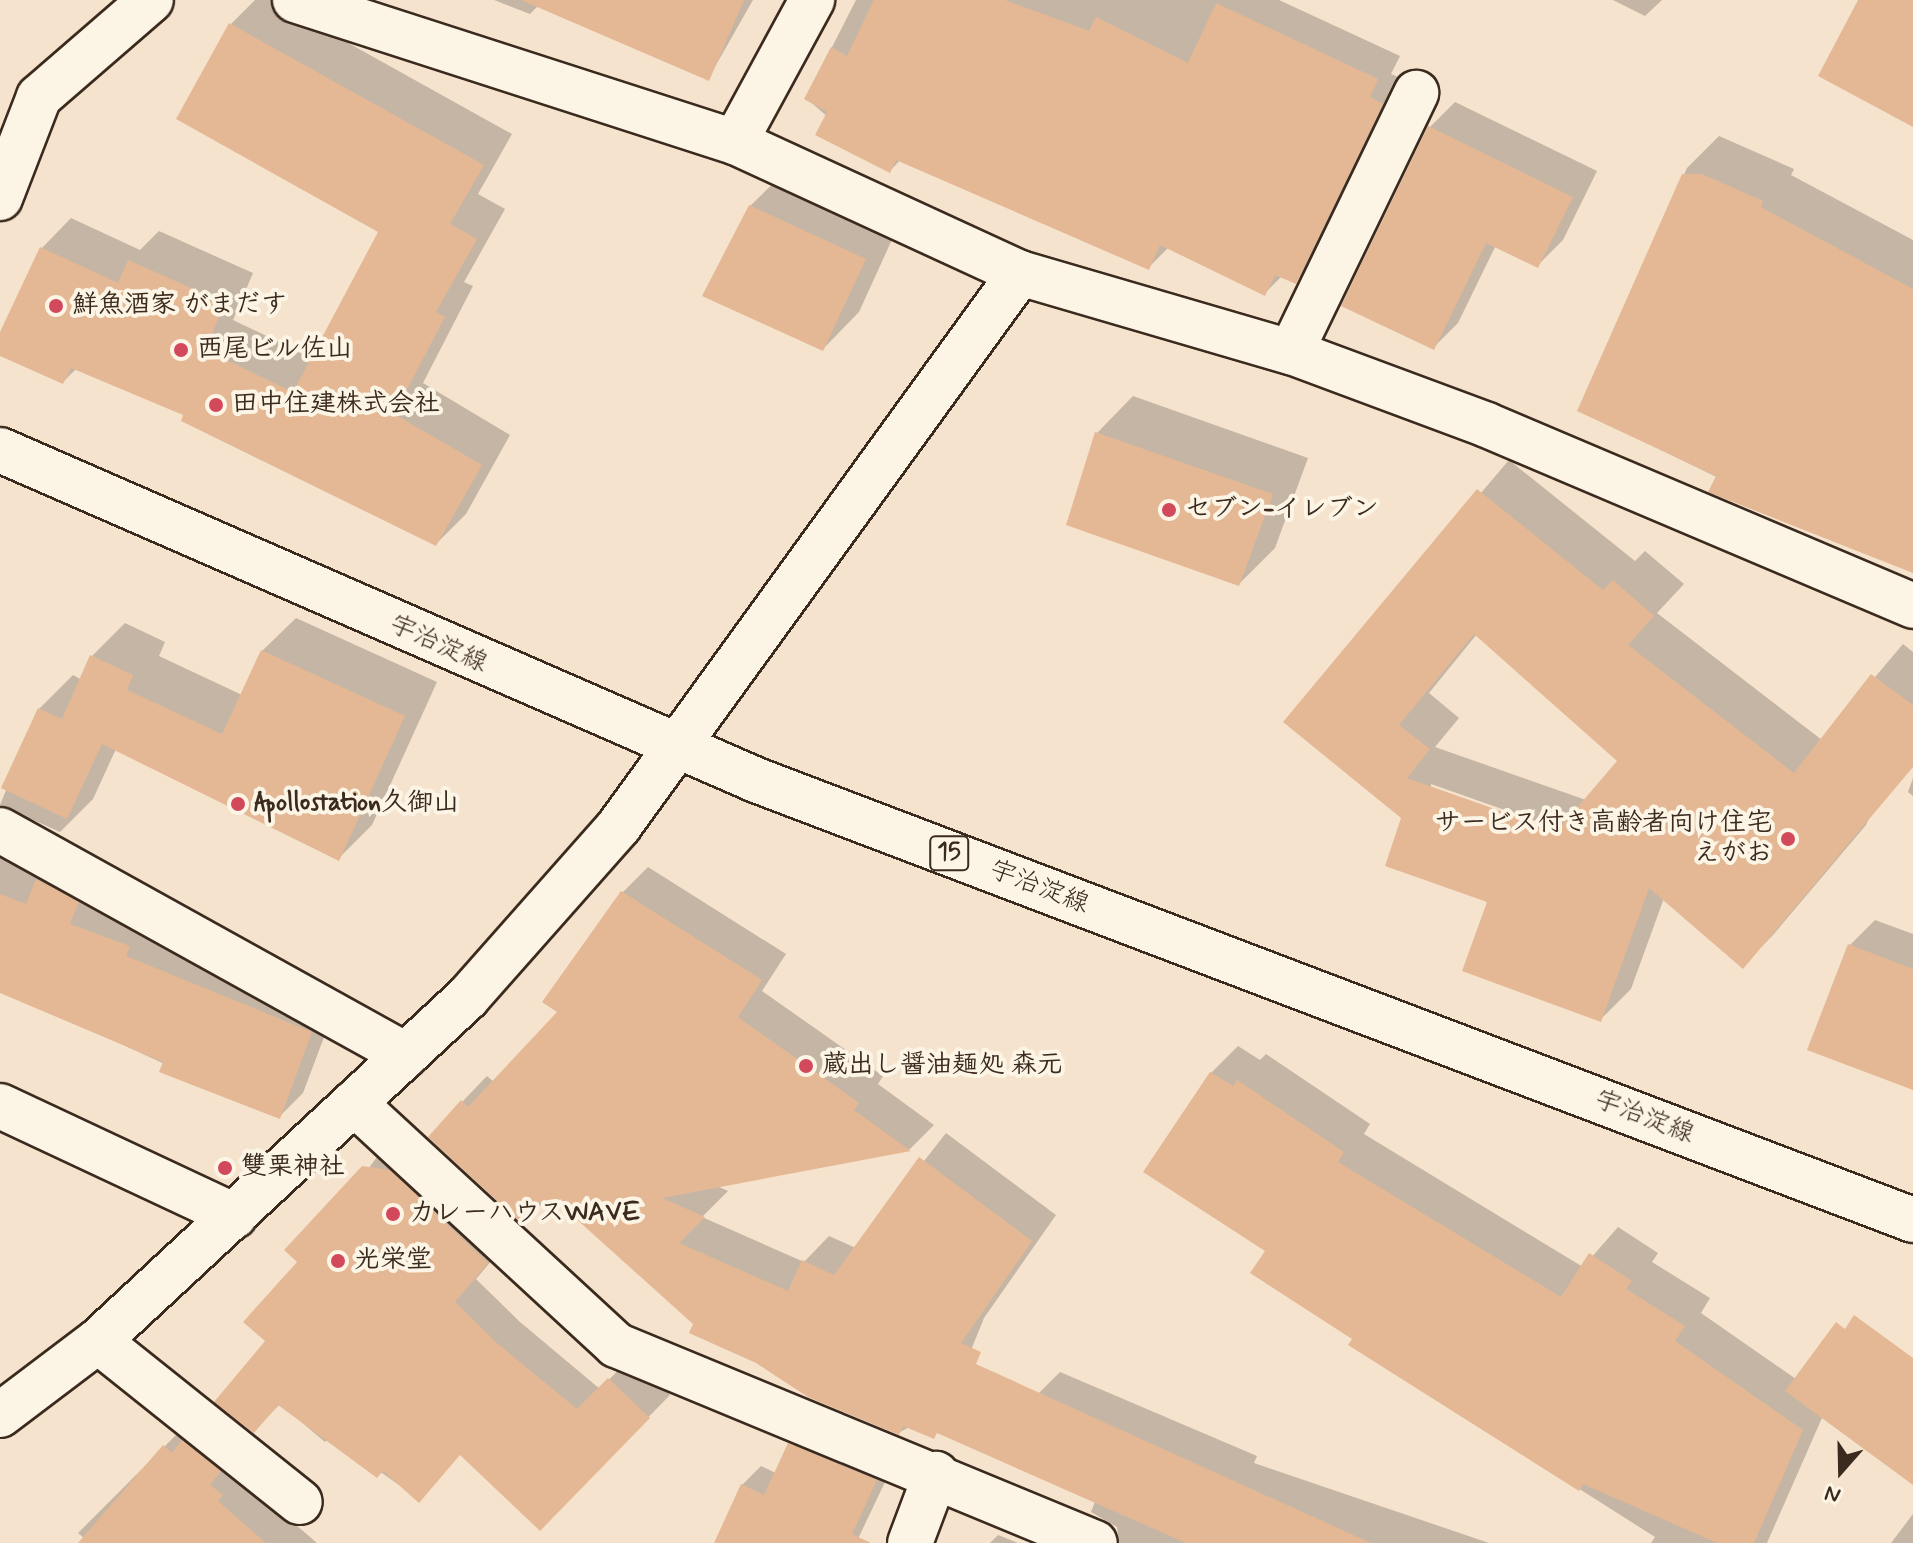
<!DOCTYPE html>
<html>
<head>
<meta charset="utf-8">
<style>
  body { margin:0 }
  #map { position:relative; width:1913px; height:1543px; overflow:hidden; background:#f5e3cd; font-family:Mynerve,"Klee One",sans-serif }
  div>[style] { position:absolute }
  [style*='--x'] { left:calc(var(--x)*1px); top:calc(var(--y)*1px); width:calc(var(--w)*1px); rotate:calc(var(--a)*1deg) }
  .shadow>* { inset:0; background:#0003 }
  .building>* { inset:0; background:#e5b895 }
  .roads { filter:drop-shadow(2px 0 #3b2a1e) drop-shadow(-2px 0 #3b2a1e) drop-shadow(0 2px #3b2a1e) drop-shadow(0 -2px #3b2a1e) }
  .minor>* { height:44px; margin:-22px; padding:0 22px; transform-origin:22px; border-radius:22px; background:#fcf5e5 }
  .major>* { height:44px; margin:-22px; padding:0 22px; transform-origin:22px; border-radius:22px; background:#fcf5e5 }
  .dots>* { width:22px; height:22px; translate:-50% -50%; box-sizing:border-box; border:4px solid #fcf5e5; border-radius:50% }
  span { translate:-50% -50%; white-space:nowrap; text-align:center; line-height:1.15; -webkit-text-stroke:8px #fcf5e5; paint-order:stroke }
  .shield-label span { padding:2px 6px; background:#fcf5e5; border:2px solid; border-radius:6px; -webkit-text-stroke-width:0 }
  .shield-label { font-size:24px; color:#3b2a1e; font-weight:700 }
  .poi-label { font-size:26px; color:#3b2a1e; font-weight:700 }
  .left { translate:0 -50%; text-align:left }
  .right { translate:-100% -50%; text-align:right }
  .street-label { font-size:26px; color:#3b2a1e }
  .north { position:absolute; left:1801px; top:1431px; width:80px; height:80px; -webkit-text-stroke:6px #fcf5e5; paint-order:stroke; rotate:200deg; font-size:22px; font-weight:700; line-height:32px; text-align:center; color:#3b2a1e }
  .north::after { content:''; display:block; margin:auto; width:28px; height:36px; background:#3b2a1e; clip-path:polygon(50% 0,100% 100%,50% 72%,0 100%) }
</style>
</head>
<body>
<div id="map">
  <div class="shadow">
    <div style="clip-path:polygon(255px 0,271px 0,512px 134px,478px 194px,505px 209px,464px 282px,473px 286px,423px 383px,510px 435px,466px 514px,436px 544px,186px 414px,76px 369px,63px 382px,0 354px,0 337px,42px 248px,71px 218px,140px 250px,159px 231px,253px 273px,233px 320px,313px 358px,380px 232px,231px 24px)"></div>
    <div style="clip-path:polygon(494px 0,753px 0,708px 79px,539px 5px,530px 14px)"></div>
    <div style="clip-path:polygon(856px 0,1279px 0,1400px 56px,1391px 74px,1405px 80px,1318px 259px,1295px 282px,1282px 276px,1265px 293px,1169px 247px,1149px 267px,901px 159px,890px 171px,806px 98px)"></div>
    <div style="clip-path:polygon(1613px 0,1662px 0,1645px 16px)"></div>
    <div style="clip-path:polygon(1455px 102px,1597px 171px,1563px 240px,1538px 265px,1496px 245px,1458px 323px,1433px 348px,1344px 305px,1430px 127px)"></div>
    <div style="clip-path:polygon(1719px 136px,1794px 169px,1791px 175px,1913px 240px,1913px 573px,1579px 410px,1687px 168px)"></div>
    <div style="clip-path:polygon(787px 170px,900px 222px,859px 312px,823px 349px,750px 206px)"></div>
    <div style="clip-path:polygon(1133px 396px,1308px 458px,1275px 548px,1239px 584px,1069px 524px,1097px 433px)"></div>
    <div style="clip-path:polygon(evenodd,1509px 460px,1635px 561px,1645px 551px,1684px 584px,1657px 613px,1822px 740px,1903px 644px,1913px 652px,1913px 721px,1866px 825px,1773px 935px,1743px 966px,1664px 898px,1631px 989px,1600px 1020px,1404px 817px,1286px 722px,1509px 460px,1477px 634px,1620px 761px,1586px 800px,1435px 747px,1459px 718px,1429px 693px,1477px 634px,1509px 460px,1431px 784px,1567px 832px,1565px 836px,1431px 789px,1431px 784px)"></div>
    <div style="clip-path:polygon(296px 618px,437px 682px,372px 825px,338px 859px,116px 749px,93px 799px,60px 832px,0 805px,39px 709px,73px 675px,82px 680px,92px 656px,125px 623px,165px 642px,159px 656px,242px 695px,262px 651px)"></div>
    <div style="clip-path:polygon(1913px 778px,1913px 796px,1908px 792px)"></div>
    <div style="clip-path:polygon(0 819px,335px 1008px,303px 1093px,279px 1117px,0 988px)"></div>
    <div style="clip-path:polygon(648px 867px,786px 954px,762px 991px,883px 1076px,878px 1084px,934px 1125px,910px 1149px,717px 1186px,728px 1191px,702px 1217px,804px 1262px,829px 1236px,856px 1248px,946px 1133px,1056px 1215px,984px 1318px,948px 1407px,898px 1433px,695px 1323px,554px 1196px,521px 1220px,462px 1102px,487px 1076px,494px 1082px,560px 1011px,623px 892px)"></div>
    <div style="clip-path:polygon(1875px 920px,1913px 934px,1913px 1088px,1850px 945px)"></div>
    <div style="clip-path:polygon(1238px 1046px,1260px 1060px,1266px 1054px,1370px 1124px,1364px 1134px,1583px 1267px,1618px 1227px,1658px 1253px,1652px 1262px,1710px 1298px,1701px 1313px,1829px 1402px,1767px 1543px,1651px 1543px,1655px 1537px,1351px 1344px,1354px 1338px,1267px 1250px,1146px 1172px,1211px 1073px)"></div>
    <div style="clip-path:polygon(385px 1146px,509px 1240px,476px 1279px,520px 1322px,600px 1389px,631px 1357px,670px 1395px,540px 1528px,458px 1446px,413px 1495px,330px 1436px,325px 1442px,280px 1404px,254px 1431px,267px 1341px,300px 1262px)"></div>
    <div style="clip-path:polygon(1060px 1372px,1257px 1456px,1254px 1463px,1489px 1543px,1119px 1543px,1117px 1527px,1091px 1512px,1096px 1499px,1038px 1394px)"></div>
    <div style="clip-path:polygon(188px 1423px,240px 1477px,317px 1543px,90px 1543px,78px 1533px)"></div>
    <div style="clip-path:polygon(808px 1425px,895px 1461px,856px 1543px,716px 1543px,742px 1485px,761px 1466px,776px 1473px)"></div>
    <div style="clip-path:polygon(1913px 1514px,1913px 1543px,1891px 1543px)"></div>
    <div style="clip-path:polygon(998px 1535px,1018px 1543px,990px 1543px)"></div>
  </div>
  <div class="building">
    <div style="clip-path:polygon(521px 0,744px 0,709px 81px)"></div>
    <div style="clip-path:polygon(874px 0,1005px 0,1089px 31px,1096px 17px,1188px 63px,1216px 3px,1378px 79px,1370px 97px,1383px 104px,1296px 284px,1275px 275px,1265px 296px,1160px 245px,1149px 270px,896px 160px,890px 173px,815px 135px,827px 112px,804px 99px,831px 47px,847px 56px)"></div>
    <div style="clip-path:polygon(1858px 0,1913px 0,1913px 127px,1818px 76px)"></div>
    <div style="clip-path:polygon(229px 23px,484px 165px,450px 224px,477px 239px,436px 312px,445px 317px,394px 414px,482px 465px,436px 546px,181px 421px,183px 415px,71px 368px,63px 384px,0 356px,0 332px,40px 247px,118px 283px,128px 260px,225px 303px,205px 350px,293px 392px,378px 232px,176px 119px)"></div>
    <div style="clip-path:polygon(1428px 126px,1573px 197px,1538px 268px,1486px 243px,1434px 350px,1341px 306px)"></div>
    <div style="clip-path:polygon(1682px 174px,1702px 174px,1763px 201px,1761px 207px,1913px 289px,1913px 573px,1708px 492px,1716px 476px,1577px 411px)"></div>
    <div style="clip-path:polygon(749px 205px,866px 259px,823px 351px,702px 296px)"></div>
    <div style="clip-path:polygon(1095px 432px,1273px 494px,1239px 586px,1066px 525px)"></div>
    <div style="clip-path:polygon(evenodd,1477px 489px,1603px 590px,1613px 580px,1654px 616px,1628px 645px,1794px 773px,1871px 674px,1913px 705px,1913px 767px,1743px 969px,1649px 888px,1601px 1022px,1462px 971px,1487px 902px,1385px 866px,1401px 818px,1283px 722px,1477px 489px,1474px 634px,1617px 761px,1557px 831px,1407px 778px,1430px 749px,1399px 725px,1474px 634px)"></div>
    <div style="clip-path:polygon(261px 650px,405px 716px,339px 861px,102px 744px,67px 819px,1px 788px,38px 708px,62px 719px,90px 655px,133px 675px,127px 690px,222px 734px)"></div>
    <div style="clip-path:polygon(36px 879px,79px 902px,70px 924px,130px 946px,126px 956px,312px 1032px,280px 1119px,159px 1072px,163px 1062px,0 993px,0 894px,26px 904px)"></div>
    <div style="clip-path:polygon(621px 891px,762px 980px,738px 1017px,859px 1103px,854px 1110px,911px 1151px,662px 1198px,705px 1217px,679px 1243px,788px 1291px,802px 1260px,834px 1275px,919px 1157px,1032px 1241px,961px 1343px,981px 1352px,976px 1364px,1371px 1543px,1186px 1543px,937px 1433px,934px 1439px,903px 1426px,899px 1435px,808px 1397px,756px 1363px,689px 1333px,693px 1324px,554px 1199px,545px 1207px,539px 1201px,521px 1223px,428px 1137px,461px 1100px,468px 1107px,557px 1012px,542px 1002px)"></div>
    <div style="clip-path:polygon(1848px 944px,1913px 969px,1913px 1090px,1807px 1050px)"></div>
    <div style="clip-path:polygon(1210px 1072px,1233px 1086px,1237px 1080px,1344px 1152px,1338px 1162px,1561px 1297px,1589px 1253px,1632px 1281px,1626px 1289px,1685px 1326px,1675px 1341px,1803px 1430px,1754px 1543px,1717px 1543px,1583px 1484px,1579px 1491px,1348px 1345px,1352px 1339px,1250px 1273px,1265px 1251px,1143px 1172px)"></div>
    <div style="clip-path:polygon(362px 1166px,390px 1170px,488px 1263px,455px 1302px,498px 1344px,577px 1409px,608px 1378px,650px 1418px,540px 1531px,460px 1455px,419px 1503px,383px 1471px,377px 1478px,278px 1405px,254px 1433px,214px 1402px,265px 1341px,243px 1322px,297px 1262px,284px 1250px)"></div>
    <div style="clip-path:polygon(1854px 1315px,1913px 1358px,1913px 1485px,1785px 1391px,1836px 1322px,1845px 1329px)"></div>
    <div style="clip-path:polygon(182px 1440px,221px 1471px,210px 1485px,223px 1495px,218px 1501px,266px 1543px,78px 1543px,163px 1445px,172px 1453px)"></div>
    <div style="clip-path:polygon(788px 1443px,877px 1480px,852px 1534px,871px 1543px,714px 1543px,741px 1484px,764px 1495px)"></div>
  </div>
  <div class="roads">
    <div class="minor">
      <div style="--x:295;--y:0;--w:462;--a:17.9"></div>
      <div style="--x:735;--y:142;--w:314;--a:24.7"></div>
      <div style="--x:1020;--y:273;--w:282;--a:16.3"></div>
      <div style="--x:1291;--y:352;--w:209;--a:20.4"></div>
      <div style="--x:1487;--y:425;--w:463;--a:23"></div>
      <div style="--x:735;--y:142;--w:162;--a:-61.5"></div>
      <div style="--x:0;--y:198;--w:108;--a:-68.9"></div>
      <div style="--x:39;--y:97;--w:148;--a:-40.9"></div>
      <div style="--x:1291;--y:352;--w:288;--a:-64.2"></div>
      <div style="--x:0;--y:830;--w:464;--a:29"></div>
      <div style="--x:354;--y:1103;--w:357;--a:42.7"></div>
      <div style="--x:616;--y:1345;--w:518;--a:22.46"></div>
      <div style="--x:0;--y:1106;--w:259;--a:25.1"></div>
      <div style="--x:98;--y:1341;--w:258;--a:38.6"></div>
      <div style="--x:0;--y:1415;--w:123;--a:-37.1"></div>
      <div style="--x:98;--y:1341;--w:504;--a:-42.91"></div>
      <div style="--x:467;--y:998;--w:230;--a:-48.5"></div>
      <div style="--x:619;--y:826;--w:683;--a:-54.05"></div>
      <div style="--x:910;--y:1543;--w:74;--a:-69.4"></div>
    </div>
    <div class="major">
      <div style="--x:0;--y:450;--w:825;--a:23.58"></div>
      <div style="--x:756;--y:780;--w:1238;--a:20.82"></div>
    </div>
  </div>
  <div class="dots">
    <div style="left:56px;top:306px;background:#d1495b"></div>
    <div style="left:181px;top:350px;background:#d1495b"></div>
    <div style="left:216px;top:405px;background:#d1495b"></div>
    <div style="left:1169px;top:510px;background:#d1495b"></div>
    <div style="left:238px;top:804px;background:#d1495b"></div>
    <div style="left:1788px;top:839px;background:#d1495b"></div>
    <div style="left:806px;top:1066px;background:#d1495b"></div>
    <div style="left:225px;top:1168px;background:#d1495b"></div>
    <div style="left:393px;top:1214px;background:#d1495b"></div>
    <div style="left:338px;top:1261px;background:#d1495b"></div>
  </div>
  <div class="shield-label">
    <span style="left:949px;top:853px">15</span>
  </div>
  <div class="poi-label">
    <span class="left" style="left:72px;top:306px">鮮魚酒家 がまだす</span>
    <span class="left" style="left:197px;top:350px">西尾ビル佐山</span>
    <span class="left" style="left:232px;top:405px">田中住建株式会社</span>
    <span class="left" style="left:1185px;top:510px">セブン-イレブン</span>
    <span class="left" style="left:254px;top:804px">Apollostation久御山</span>
    <span class="right" style="left:1772px;top:839px">サービス付き高齢者向け住宅<br>えがお</span>
    <span class="left" style="left:822px;top:1066px">蔵出し醤油麺処 森元</span>
    <span class="left" style="left:241px;top:1168px">雙栗神社</span>
    <span class="left" style="left:409px;top:1214px">カレーハウスWAVE</span>
    <span class="left" style="left:354px;top:1261px">光栄堂</span>
  </div>
  <div class="street-label">
    <span style="left:438px;top:645px;rotate:24deg">宇治淀線</span>
    <span style="left:1039px;top:888px;rotate:21deg">宇治淀線</span>
    <span style="left:1644px;top:1118px;rotate:21deg">宇治淀線</span>
  </div>
  <div class="north">N</div>
</div>
</body>
</html>
